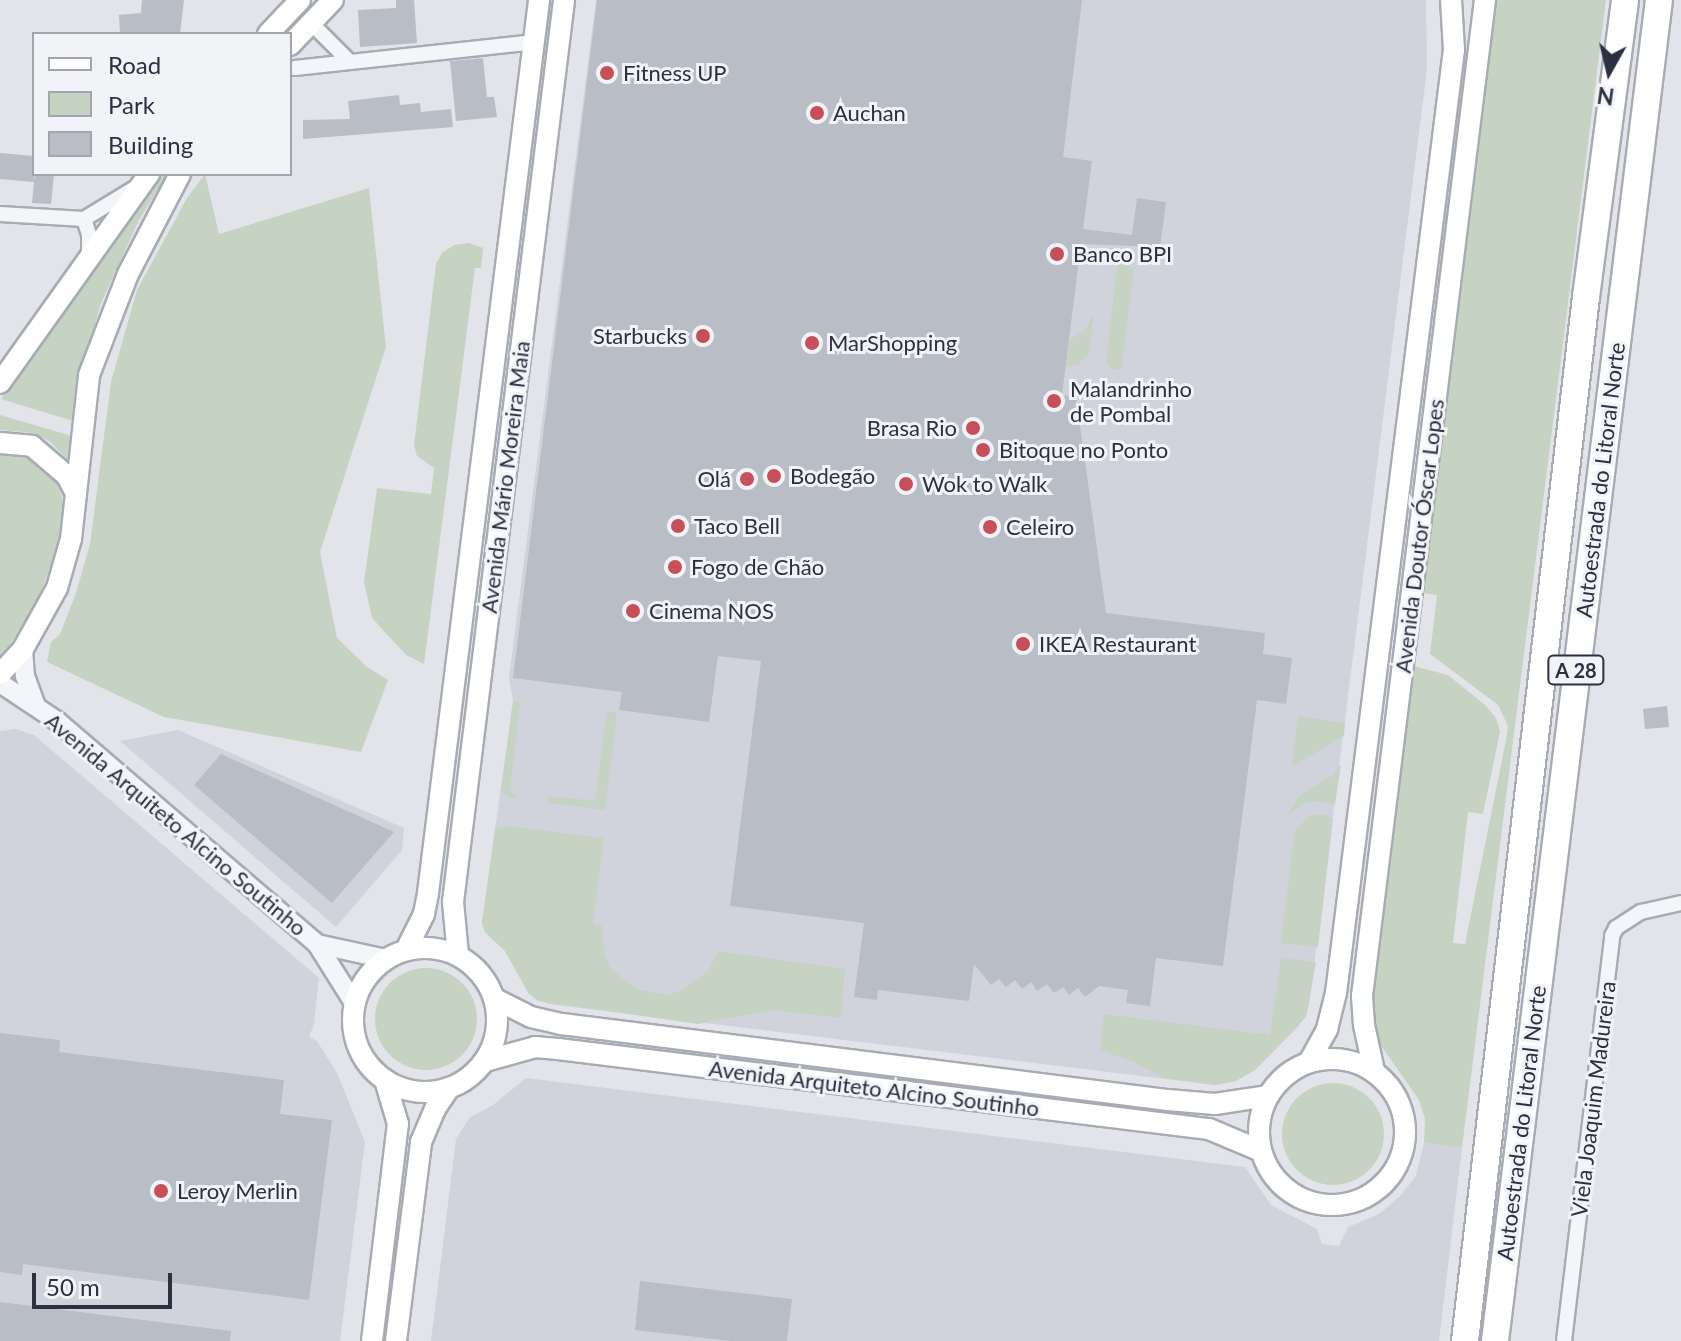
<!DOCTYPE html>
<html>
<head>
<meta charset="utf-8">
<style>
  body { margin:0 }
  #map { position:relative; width:1681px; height:1341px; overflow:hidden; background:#e2e4e9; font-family:Lato,sans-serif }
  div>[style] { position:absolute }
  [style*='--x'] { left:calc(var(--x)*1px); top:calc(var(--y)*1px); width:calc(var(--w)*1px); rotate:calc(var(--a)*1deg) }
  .built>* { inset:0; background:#d0d3db }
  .green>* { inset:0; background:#c6d3c3 }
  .round { border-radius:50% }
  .building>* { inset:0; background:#b9bdc6 }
  .roads { filter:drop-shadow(2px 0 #a7abb3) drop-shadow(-2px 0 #a7abb3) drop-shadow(0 2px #a7abb3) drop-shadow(0 -2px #a7abb3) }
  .minor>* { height:14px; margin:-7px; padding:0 7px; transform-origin:7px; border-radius:7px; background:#f4f5f8 }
  .tertiary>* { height:18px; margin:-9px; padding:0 9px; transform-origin:9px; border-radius:9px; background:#f4f5f8 }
  .secondary>* { height:20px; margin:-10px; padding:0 10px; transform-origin:10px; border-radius:10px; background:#fff }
  .secondary>.ring { margin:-10px; padding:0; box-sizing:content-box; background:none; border:20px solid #fff; border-radius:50% }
  .motorway>* { height:26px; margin:-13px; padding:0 13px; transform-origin:13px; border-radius:13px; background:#fff }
  .dots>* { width:22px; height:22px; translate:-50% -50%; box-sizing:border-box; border:4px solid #f1f3f7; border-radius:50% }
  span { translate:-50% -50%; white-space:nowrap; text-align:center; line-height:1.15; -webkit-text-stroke:6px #f1f3f7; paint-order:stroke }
  .shield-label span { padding:2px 6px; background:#f1f3f7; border:2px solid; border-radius:6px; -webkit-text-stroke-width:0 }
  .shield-label { font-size:20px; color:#2b3140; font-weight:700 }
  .poi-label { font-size:22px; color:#2b3140 }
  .left { translate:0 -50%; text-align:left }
  .right { translate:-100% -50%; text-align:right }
  .street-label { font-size:22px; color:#2b3140 }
  .legend { position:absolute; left:32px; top:32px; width:260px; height:144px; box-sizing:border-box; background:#f1f3f7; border:2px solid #a2a5ae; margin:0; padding:10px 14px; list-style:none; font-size:24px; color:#2b3140 }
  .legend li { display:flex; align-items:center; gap:16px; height:40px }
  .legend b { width:40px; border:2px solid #a2a5ae }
  .north { position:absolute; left:1569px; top:32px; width:80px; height:80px; -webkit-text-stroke:6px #f1f3f7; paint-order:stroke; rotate:188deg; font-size:22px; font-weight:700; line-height:32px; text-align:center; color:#2b3140 }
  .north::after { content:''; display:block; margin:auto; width:28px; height:36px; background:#2b3140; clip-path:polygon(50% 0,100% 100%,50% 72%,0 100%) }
  .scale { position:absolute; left:32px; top:1273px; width:140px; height:36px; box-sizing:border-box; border:4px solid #2b3140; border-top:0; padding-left:10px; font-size:24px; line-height:28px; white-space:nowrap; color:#2b3140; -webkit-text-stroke:6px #f1f3f7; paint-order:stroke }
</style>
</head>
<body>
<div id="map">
  <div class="built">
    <div style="clip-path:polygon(596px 0,1426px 0,1427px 69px,1309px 1006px,1299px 1026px,1255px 1070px,1236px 1081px,1215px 1085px,548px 1004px,529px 994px,505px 951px,485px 932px,482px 923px,513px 701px,509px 678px)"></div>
    <div style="clip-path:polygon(16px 729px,34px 735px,319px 978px,314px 1024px,309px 1037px,317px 1041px,337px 1073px,365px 1142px,340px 1341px,0 1341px,0 731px)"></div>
    <div style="clip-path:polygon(178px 730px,404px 828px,402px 850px,336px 927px,120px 741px)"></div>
    <div style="clip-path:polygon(526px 1078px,1245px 1167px,1271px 1205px,1317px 1229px,1322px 1244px,1339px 1246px,1348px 1227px,1379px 1214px,1400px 1196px,1416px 1176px,1424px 1143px,1462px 1148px,1439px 1341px,431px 1341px,456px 1139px,470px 1117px,493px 1105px)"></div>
  </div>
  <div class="green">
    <div style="clip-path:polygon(1496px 0,1606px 0,1462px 1148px,1424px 1143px,1425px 1119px,1419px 1100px,1375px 1037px,1372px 1006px,1414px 666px,1448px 675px,1485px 705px,1496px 718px,1500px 732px,1483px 814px,1468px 812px,1453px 943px,1465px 944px,1506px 740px,1508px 726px,1498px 705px,1430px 654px,1437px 595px,1423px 593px)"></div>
    <div style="clip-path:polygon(162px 174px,167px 174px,138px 222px,101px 303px,77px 389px,73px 421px,1px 399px)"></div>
    <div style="clip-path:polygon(205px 174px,219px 234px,369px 188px,386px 347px,320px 552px,337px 638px,367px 667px,388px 680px,361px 752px,164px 717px,47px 662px,51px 642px,60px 634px,76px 593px,90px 544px,111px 382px,137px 290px,187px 198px)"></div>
    <div style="clip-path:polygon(469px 243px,483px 248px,481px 268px,475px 268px,424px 664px,406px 655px,372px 618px,364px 582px,377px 488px,431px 494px,434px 468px,417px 456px,414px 445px,436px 264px,442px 253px,454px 245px)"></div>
    <div style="clip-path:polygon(1118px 260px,1134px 268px,1121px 370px,1112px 369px,1106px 361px)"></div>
    <div style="clip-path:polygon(1094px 314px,1089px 353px,1078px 365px,1066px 367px,1069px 340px,1084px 331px)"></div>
    <div style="clip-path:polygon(0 415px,72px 436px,70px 462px,49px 441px,33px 433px,0 430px)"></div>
    <div style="clip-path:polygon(0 452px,26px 453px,43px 463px,58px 482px,64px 506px,57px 549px,38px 600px,0 660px)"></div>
    <div style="clip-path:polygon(513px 701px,520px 702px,510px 791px,517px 795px,515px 799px,501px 792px)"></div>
    <div style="clip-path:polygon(607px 711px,617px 713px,605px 810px,547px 803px,548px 796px,595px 801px)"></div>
    <div style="clip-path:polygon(1298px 716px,1345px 723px,1344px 736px,1292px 767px)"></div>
    <div style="clip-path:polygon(1341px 765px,1335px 804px,1318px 801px,1306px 803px,1287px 816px,1299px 796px,1333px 775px)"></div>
    <div style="clip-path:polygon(1309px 815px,1326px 815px,1333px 819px,1318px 947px,1281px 943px,1295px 831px)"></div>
    <div style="clip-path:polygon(508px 826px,604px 838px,593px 924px,602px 926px,604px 952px,610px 968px,636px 989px,667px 995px,681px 991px,708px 971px,718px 951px,845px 969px,841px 1018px,772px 1010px,698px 1024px,538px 1001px,529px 994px,505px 951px,485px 932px,482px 923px,495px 829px)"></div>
    <div style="clip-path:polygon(1281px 958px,1316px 962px,1306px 1017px,1255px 1070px,1236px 1081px,1215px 1085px,1164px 1078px,1134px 1062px,1100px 1050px,1104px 1014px,1270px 1035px)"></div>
    <div class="round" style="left:375px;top:968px;width:102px;height:102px"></div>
    <div class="round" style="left:1282px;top:1083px;width:102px;height:102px"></div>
  </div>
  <div class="building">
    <div style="clip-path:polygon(142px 0,184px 0,180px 34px,120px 34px,119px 15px,141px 13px)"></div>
    <div style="clip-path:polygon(396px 0,414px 0,417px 43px,360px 47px,358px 10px,396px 8px)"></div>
    <div style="clip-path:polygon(597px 0,1082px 0,1063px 157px,1092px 161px,1083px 229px,1132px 235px,1137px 198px,1166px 202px,1160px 247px,1081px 244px,1062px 395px,1076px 397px,1106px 613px,1265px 633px,1263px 654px,1292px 658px,1286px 704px,1257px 700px,1223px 966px,1156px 958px,1150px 1006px,1126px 1003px,1128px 990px,1099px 986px,1085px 997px,1078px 988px,1069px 995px,1063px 987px,1054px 993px,1047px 984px,1037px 991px,1031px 982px,1022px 989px,1015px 980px,1006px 987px,999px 979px,991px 985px,974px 964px,969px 1001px,878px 990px,877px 1000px,854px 997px,864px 923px,730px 906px,761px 661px,718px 656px,709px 722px,619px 710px,622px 692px,513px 678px)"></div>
    <div style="clip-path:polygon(483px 58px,487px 97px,494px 97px,497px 117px,456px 121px,450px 61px)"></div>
    <div style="clip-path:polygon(399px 95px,400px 105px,420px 103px,421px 112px,451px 109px,453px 127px,303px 139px,303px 120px,350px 119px,348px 101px)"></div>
    <div style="clip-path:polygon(0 153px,34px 156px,34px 181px,35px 174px,54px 174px,51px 204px,32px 203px,34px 182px,0 179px)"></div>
    <div style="clip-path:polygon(1667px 706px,1669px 727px,1645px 729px,1643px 709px)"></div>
    <div style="clip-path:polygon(221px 754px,394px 832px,332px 903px,194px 785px)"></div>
    <div style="clip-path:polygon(0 1033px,60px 1040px,59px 1052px,284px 1080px,280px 1114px,332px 1120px,309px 1300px,23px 1264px,22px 1275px,0 1272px)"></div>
    <div style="clip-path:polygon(640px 1281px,792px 1299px,787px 1341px,731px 1341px,635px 1330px)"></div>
    <div style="clip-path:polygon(0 1302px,231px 1331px,230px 1341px,0 1341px)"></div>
  </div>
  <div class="roads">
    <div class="minor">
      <div style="--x:311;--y:23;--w:55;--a:45"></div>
      <div style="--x:295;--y:68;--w:239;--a:-6.2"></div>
      <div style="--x:0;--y:214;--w:84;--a:3.4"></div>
      <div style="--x:84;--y:219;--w:60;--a:-31.3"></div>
      <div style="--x:84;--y:219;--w:16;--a:72"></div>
      <div style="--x:89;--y:234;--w:24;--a:90"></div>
      <div style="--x:1564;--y:1341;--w:408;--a:-83.2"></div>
      <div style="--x:1612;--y:936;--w:9;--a:-63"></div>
      <div style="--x:1616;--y:928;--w:30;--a:-33"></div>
      <div style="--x:1641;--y:912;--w:41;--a:-12.7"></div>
    </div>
    <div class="tertiary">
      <div style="--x:23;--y:649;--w:27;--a:86"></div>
      <div style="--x:25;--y:676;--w:30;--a:70"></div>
      <div style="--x:0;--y:683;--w:69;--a:33.7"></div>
      <div style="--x:57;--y:721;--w:343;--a:40.6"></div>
      <div style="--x:317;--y:944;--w:70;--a:57.9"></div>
      <div style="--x:317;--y:944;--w:71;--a:12.3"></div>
    </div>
    <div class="secondary">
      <div style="--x:268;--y:34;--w:47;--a:-46.7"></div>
      <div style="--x:290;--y:45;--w:62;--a:-46.3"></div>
      <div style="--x:0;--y:383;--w:257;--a:-54.5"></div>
      <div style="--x:0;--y:443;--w:32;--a:5"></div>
      <div style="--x:32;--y:446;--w:46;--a:40.6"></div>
      <div style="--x:67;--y:476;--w:20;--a:63"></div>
      <div style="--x:0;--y:674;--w:34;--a:-47"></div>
      <div style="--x:23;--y:649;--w:70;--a:-60.9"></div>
      <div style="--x:57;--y:588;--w:51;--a:-74.1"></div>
      <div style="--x:71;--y:539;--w:165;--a:-83.7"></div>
      <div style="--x:89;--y:375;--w:108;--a:-68.9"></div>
      <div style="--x:128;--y:274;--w:113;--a:-62.5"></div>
      <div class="ring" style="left:353px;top:948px;width:124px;height:124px"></div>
      <div style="--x:406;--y:950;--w:40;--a:-63.4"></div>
      <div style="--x:424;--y:914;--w:21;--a:-79"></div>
      <div style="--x:428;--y:893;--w:900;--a:-82.91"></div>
      <div style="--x:458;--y:955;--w:53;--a:-95.4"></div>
      <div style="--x:453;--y:902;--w:909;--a:-82.98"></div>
      <div style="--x:495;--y:999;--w:40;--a:26.6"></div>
      <div style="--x:531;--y:1017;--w:32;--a:13"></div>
      <div style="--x:562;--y:1024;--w:611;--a:7.15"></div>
      <div style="--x:1168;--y:1100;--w:47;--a:4.9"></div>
      <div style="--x:1215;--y:1104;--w:54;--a:-8.6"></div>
      <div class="ring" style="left:1259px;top:1059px;width:126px;height:126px"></div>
      <div style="--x:485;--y:1061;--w:52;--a:-15.6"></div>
      <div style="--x:535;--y:1047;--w:23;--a:5"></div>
      <div style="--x:558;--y:1049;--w:656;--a:7.01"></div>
      <div style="--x:1209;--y:1129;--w:56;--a:22.9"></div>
      <div style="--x:1309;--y:1062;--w:38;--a:-61"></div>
      <div style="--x:1327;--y:1029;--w:37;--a:-76"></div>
      <div style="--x:1336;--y:993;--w:950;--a:-82.87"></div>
      <div style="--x:1454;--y:50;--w:50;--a:-93.4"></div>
      <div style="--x:1374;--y:1071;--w:47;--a:-102.3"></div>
      <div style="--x:1364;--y:1025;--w:29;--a:-94"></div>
      <div style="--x:1362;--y:996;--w:1004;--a:-82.96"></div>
      <div style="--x:372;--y:1341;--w:219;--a:-83.2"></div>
      <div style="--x:398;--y:1124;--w:46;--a:-106.5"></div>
      <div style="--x:396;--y:1341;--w:201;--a:-82.8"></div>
      <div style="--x:421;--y:1142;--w:36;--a:-67"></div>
      <div style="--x:435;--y:1109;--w:25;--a:-56"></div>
    </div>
    <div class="motorway">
      <div style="--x:1465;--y:1341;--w:1051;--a:-83.39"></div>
      <div style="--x:1586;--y:297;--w:300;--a:-82.5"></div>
      <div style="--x:1495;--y:1341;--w:1351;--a:-83.03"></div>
    </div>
  </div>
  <div class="dots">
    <div style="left:607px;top:73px;background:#c64f5a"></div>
    <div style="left:817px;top:113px;background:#c64f5a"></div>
    <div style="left:1057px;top:254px;background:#c64f5a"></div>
    <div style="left:703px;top:336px;background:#c64f5a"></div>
    <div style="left:812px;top:343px;background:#c64f5a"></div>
    <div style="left:1054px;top:401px;background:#c64f5a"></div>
    <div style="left:973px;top:428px;background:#c64f5a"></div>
    <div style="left:983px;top:450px;background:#c64f5a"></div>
    <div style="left:774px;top:476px;background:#c64f5a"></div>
    <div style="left:747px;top:479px;background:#c64f5a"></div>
    <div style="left:906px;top:484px;background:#c64f5a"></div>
    <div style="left:678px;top:526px;background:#c64f5a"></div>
    <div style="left:990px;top:527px;background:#c64f5a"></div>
    <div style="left:675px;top:567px;background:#c64f5a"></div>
    <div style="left:633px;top:611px;background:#c64f5a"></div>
    <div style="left:1023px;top:644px;background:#c64f5a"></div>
    <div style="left:161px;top:1191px;background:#c64f5a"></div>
  </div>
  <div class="shield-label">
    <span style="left:1576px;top:670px">A 28</span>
  </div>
  <div class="poi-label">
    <span class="left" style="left:623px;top:73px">Fitness UP</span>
    <span class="left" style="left:833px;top:113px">Auchan</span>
    <span class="left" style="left:1073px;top:254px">Banco BPI</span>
    <span class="right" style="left:687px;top:336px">Starbucks</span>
    <span class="left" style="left:828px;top:343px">MarShopping</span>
    <span class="left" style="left:1070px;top:401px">Malandrinho<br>de Pombal</span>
    <span class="right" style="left:957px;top:428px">Brasa Rio</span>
    <span class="left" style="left:999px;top:450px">Bitoque no Ponto</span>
    <span class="left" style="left:790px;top:476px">Bodegão</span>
    <span class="right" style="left:731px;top:479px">Olá</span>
    <span class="left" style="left:922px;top:484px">Wok to Walk</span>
    <span class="left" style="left:694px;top:526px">Taco Bell</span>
    <span class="left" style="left:1006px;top:527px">Celeiro</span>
    <span class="left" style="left:691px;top:567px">Fogo de Chão</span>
    <span class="left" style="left:649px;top:611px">Cinema NOS</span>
    <span class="left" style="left:1039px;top:644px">IKEA Restaurant</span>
    <span class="left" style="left:177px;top:1191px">Leroy Merlin</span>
  </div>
  <div class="street-label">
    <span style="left:505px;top:477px;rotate:-83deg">Avenida Mário Moreira Maia</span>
    <span style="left:1600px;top:480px;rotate:-83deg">Autoestrada do Litoral Norte</span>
    <span style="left:1419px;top:536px;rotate:-83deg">Avenida Doutor Óscar Lopes</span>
    <span style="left:176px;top:824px;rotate:40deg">Avenida Arquiteto Alcino Soutinho</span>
    <span style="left:874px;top:1088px;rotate:7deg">Avenida Arquiteto Alcino Soutinho</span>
    <span style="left:1593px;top:1099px;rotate:-83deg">Viela Joaquim Madureira</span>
    <span style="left:1521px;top:1123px;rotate:-83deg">Autoestrada do Litoral Norte</span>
  </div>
  <ul class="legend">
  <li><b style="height:10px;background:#fff"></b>Road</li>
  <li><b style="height:22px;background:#c6d3c3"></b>Park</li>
  <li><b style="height:22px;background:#b9bdc6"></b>Building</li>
  </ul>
  <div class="north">N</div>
  <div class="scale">50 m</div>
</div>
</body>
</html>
